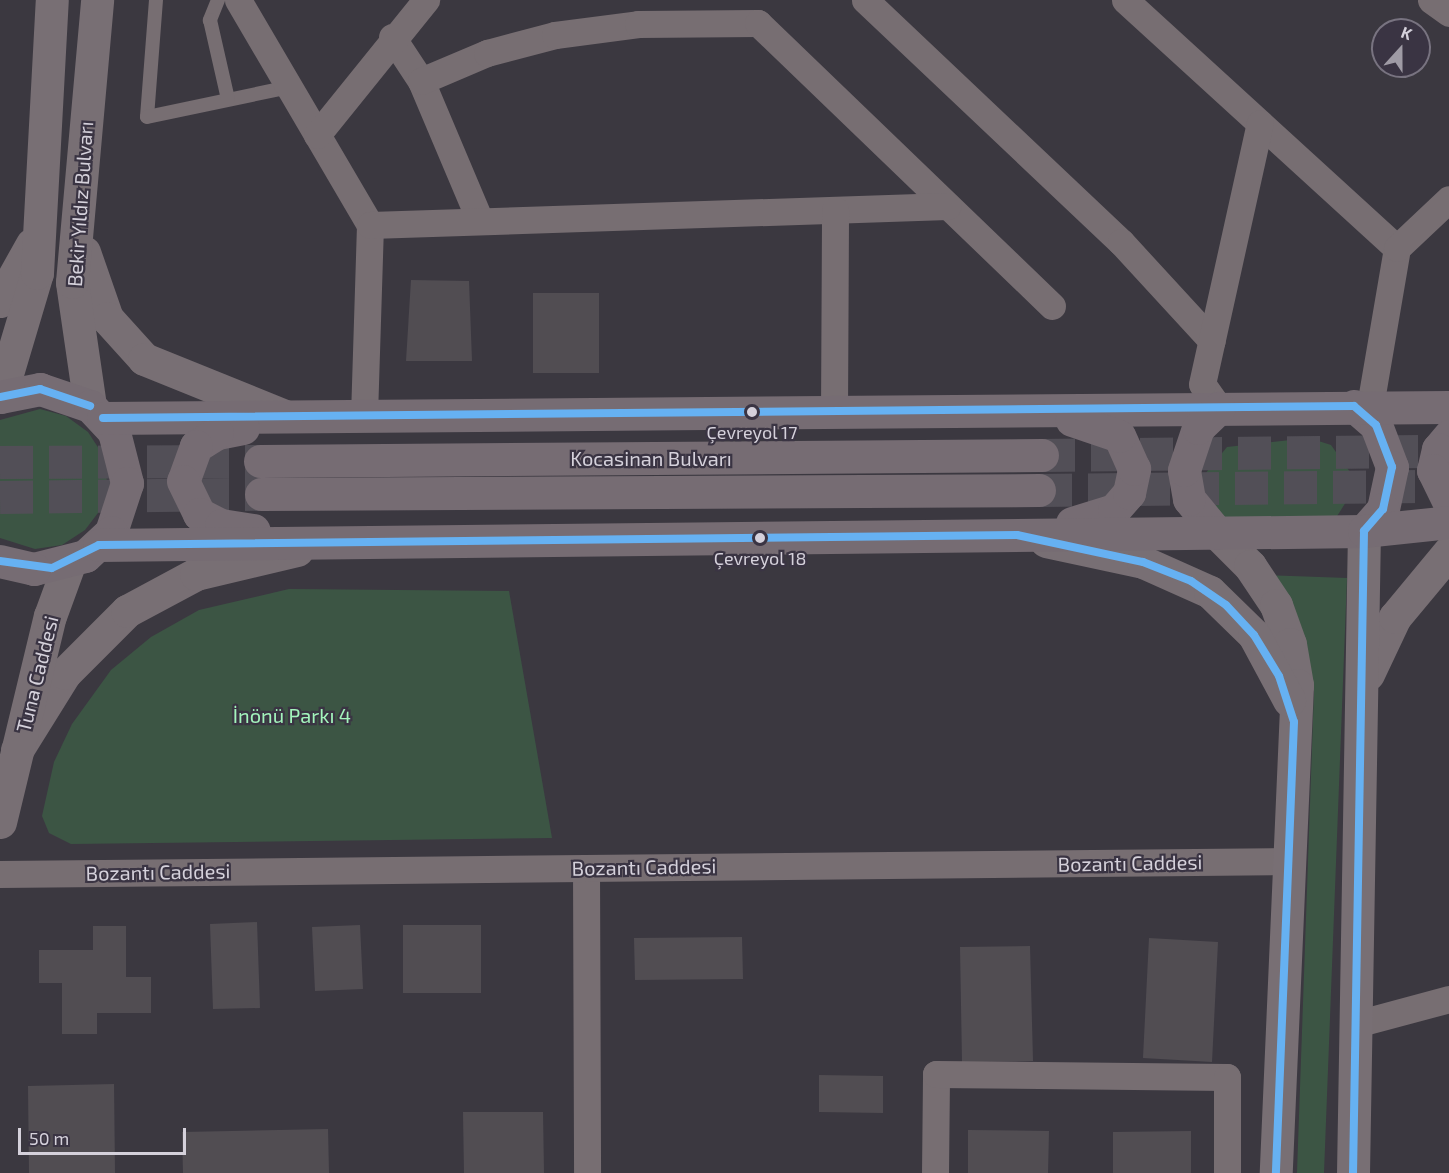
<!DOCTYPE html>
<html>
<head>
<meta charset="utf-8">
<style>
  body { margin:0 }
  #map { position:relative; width:1449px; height:1173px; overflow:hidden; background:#3b3840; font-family:"Exo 2",sans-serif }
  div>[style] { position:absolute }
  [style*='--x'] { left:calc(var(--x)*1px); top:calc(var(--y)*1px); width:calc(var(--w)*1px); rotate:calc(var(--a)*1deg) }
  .green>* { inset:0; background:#3c5544 }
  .building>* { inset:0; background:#514d52 }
  .highway-tunnel>* { height:33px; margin-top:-16.5px; transform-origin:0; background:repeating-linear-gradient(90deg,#524f57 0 33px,transparent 0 49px) }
  .lane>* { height:14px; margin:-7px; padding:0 7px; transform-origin:7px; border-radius:7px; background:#776e72 }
  .street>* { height:27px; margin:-13.5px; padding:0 13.5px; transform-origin:13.5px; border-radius:13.5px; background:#776e72 }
  .primary>* { height:33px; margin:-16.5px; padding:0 16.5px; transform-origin:16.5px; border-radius:16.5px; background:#786f74 }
  .highway>* { height:33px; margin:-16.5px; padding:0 16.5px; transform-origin:16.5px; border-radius:16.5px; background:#766c73 }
  .bus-1>* { height:8px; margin:-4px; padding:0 4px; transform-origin:4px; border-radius:4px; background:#66b1f2 }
  .dots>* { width:16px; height:16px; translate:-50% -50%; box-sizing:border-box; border:3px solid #3a3443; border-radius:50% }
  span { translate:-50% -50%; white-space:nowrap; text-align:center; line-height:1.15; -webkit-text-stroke:4.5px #3a3443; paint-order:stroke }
  .bus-label { font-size:18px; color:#d5d1db }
  .street-label { font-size:20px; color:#d5d1db }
  .park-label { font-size:20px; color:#a3f4bc }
  .north { position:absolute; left:1371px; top:18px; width:60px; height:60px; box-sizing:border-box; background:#3a3443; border:2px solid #787380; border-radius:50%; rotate:21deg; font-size:16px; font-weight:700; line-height:24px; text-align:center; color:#d5d1db }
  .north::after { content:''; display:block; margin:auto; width:21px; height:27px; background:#9f9ba5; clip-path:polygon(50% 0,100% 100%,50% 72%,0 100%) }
  .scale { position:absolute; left:18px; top:1128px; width:168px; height:27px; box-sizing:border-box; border:3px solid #d5d1db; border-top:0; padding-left:8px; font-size:18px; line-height:21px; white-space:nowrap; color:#d5d1db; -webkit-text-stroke:4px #3a3443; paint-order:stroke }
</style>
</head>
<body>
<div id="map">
  <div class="green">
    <div style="clip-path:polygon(40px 409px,66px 416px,88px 432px,103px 455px,107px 482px,101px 509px,85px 530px,62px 545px,35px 549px,0 538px,0 420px)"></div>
    <div style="clip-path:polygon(1309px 438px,1331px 445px,1350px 472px,1351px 494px,1334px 521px,1243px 534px,1208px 508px,1205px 474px,1227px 447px)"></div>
    <div style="clip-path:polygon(1266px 575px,1347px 578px,1324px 1173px,1297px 1173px,1314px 691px,1310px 667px)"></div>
    <div style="clip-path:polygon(289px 589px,509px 591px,552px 838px,71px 844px,49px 833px,42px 816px,54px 762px,72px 724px,111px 670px,151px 637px,199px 610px)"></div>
  </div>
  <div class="building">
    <div style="clip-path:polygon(411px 280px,469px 281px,472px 361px,406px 361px)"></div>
    <div style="clip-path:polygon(533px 293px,599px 293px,599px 373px,533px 373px)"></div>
    <div style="clip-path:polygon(257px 922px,260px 1008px,213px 1009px,210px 924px)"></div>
    <div style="clip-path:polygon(360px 925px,363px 989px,315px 991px,312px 927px)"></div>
    <div style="clip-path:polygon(403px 925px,481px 925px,481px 993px,403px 993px)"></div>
    <div style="clip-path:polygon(93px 926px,126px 926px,126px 977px,151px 977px,151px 1013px,97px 1013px,97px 1034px,62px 1034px,62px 983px,39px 983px,39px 950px,93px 950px)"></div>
    <div style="clip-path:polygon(742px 937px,743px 979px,635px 980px,634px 938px)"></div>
    <div style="clip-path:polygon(1149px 938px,1218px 942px,1212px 1062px,1143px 1058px)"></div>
    <div style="clip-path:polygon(1030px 946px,1033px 1061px,962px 1062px,960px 947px)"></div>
    <div style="clip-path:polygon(819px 1075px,883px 1076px,883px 1113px,819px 1112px)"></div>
    <div style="clip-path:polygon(114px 1084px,115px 1173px,29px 1173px,28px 1086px)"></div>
    <div style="clip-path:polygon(463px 1112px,543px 1112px,544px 1173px,464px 1173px)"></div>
    <div style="clip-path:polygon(328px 1129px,329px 1173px,183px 1173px,182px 1132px)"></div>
    <div style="clip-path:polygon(968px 1130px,1049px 1131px,1048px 1173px,968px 1173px)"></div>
    <div style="clip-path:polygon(1191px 1131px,1191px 1173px,1113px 1173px,1113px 1132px)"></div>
  </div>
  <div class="highway-tunnel">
    <div style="--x:1042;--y:455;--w:407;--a:-0.6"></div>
    <div style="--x:0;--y:462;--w:260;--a:-0.2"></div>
    <div style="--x:1039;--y:490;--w:410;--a:-0.6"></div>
    <div style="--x:0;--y:497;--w:261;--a:-0.7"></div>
  </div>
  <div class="lane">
    <div style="--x:156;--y:0;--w:117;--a:94.4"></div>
    <div style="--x:147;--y:117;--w:145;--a:-11.9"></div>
    <div style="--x:218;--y:0;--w:22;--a:112"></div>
    <div style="--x:210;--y:20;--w:81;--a:77.2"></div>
  </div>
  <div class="street">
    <div style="--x:238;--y:0;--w:261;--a:59.6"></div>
    <div style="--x:370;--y:225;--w:192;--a:91.8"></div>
    <div style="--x:865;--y:0;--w:352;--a:43.4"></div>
    <div style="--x:1121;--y:242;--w:134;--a:47.4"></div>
    <div style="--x:1125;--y:0;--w:368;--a:42.4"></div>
    <div style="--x:1397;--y:248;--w:160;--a:99.7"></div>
    <div style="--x:1431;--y:0;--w:22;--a:36"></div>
    <div style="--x:392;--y:37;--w:53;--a:56.6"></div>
    <div style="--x:421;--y:81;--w:152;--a:67.1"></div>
    <div style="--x:421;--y:81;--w:72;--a:-23"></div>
    <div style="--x:487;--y:53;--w:70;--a:-14.8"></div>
    <div style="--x:555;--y:35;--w:84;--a:-7.5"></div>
    <div style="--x:638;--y:24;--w:120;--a:-0.5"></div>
    <div style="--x:758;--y:23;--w:408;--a:43.9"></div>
    <div style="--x:317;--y:135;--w:174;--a:-51.1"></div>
    <div style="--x:370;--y:225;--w:578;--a:-1.88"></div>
    <div style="--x:1397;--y:248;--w:71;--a:-43.3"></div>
    <div style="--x:1219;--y:408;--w:29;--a:-125"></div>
    <div style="--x:1202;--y:384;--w:267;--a:-77.5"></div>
    <div style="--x:834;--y:412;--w:202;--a:-89.7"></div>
    <div style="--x:586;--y:868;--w:305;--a:89.8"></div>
    <div style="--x:0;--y:874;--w:1287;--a:-0.58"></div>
    <div style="--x:1356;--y:1024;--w:96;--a:-15"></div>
    <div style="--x:935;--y:1173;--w:99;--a:-89.4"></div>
    <div style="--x:936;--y:1074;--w:291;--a:0.6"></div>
    <div style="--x:1227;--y:1077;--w:96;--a:90"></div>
  </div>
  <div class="primary">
    <div style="--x:84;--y:252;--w:70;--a:70.8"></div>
    <div style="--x:107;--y:318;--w:55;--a:47.9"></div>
    <div style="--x:144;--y:359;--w:152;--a:22"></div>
    <div style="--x:0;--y:301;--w:65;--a:-60.7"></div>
    <div style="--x:0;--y:397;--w:129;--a:-73.4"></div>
    <div style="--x:37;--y:273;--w:273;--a:-86.9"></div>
    <div style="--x:90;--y:406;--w:125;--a:-98.3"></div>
    <div style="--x:72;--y:282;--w:283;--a:-84.9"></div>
    <div style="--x:1217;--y:533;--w:47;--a:45"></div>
    <div style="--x:1250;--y:566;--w:47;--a:56.3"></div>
    <div style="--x:1276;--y:605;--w:41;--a:70.3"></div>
    <div style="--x:1290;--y:644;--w:42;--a:80.3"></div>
    <div style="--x:1297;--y:685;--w:488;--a:92.5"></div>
    <div style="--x:1046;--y:541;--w:99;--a:12.2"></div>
    <div style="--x:1143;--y:562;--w:73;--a:24.1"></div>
    <div style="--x:1210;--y:592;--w:62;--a:44.3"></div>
    <div style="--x:1254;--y:635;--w:74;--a:61.7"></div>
    <div style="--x:1368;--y:674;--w:63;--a:-64.7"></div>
    <div style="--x:1395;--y:617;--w:85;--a:-50.3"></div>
    <div style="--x:17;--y:750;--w:91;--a:-58.1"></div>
    <div style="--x:65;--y:673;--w:88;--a:-45"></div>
    <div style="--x:127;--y:611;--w:78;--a:-28.2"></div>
    <div style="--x:196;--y:574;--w:104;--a:-13.4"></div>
    <div style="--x:0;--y:822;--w:212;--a:-76.4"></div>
    <div style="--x:50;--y:616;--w:55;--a:-69.9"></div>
    <div style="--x:1353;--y:1173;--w:642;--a:-89.02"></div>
  </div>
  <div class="highway">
    <div style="--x:0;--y:397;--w:41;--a:-11.3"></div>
    <div style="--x:40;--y:389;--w:53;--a:18.8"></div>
    <div style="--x:90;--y:406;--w:35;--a:47"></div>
    <div style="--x:114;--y:432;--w:53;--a:75.7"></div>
    <div style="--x:127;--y:483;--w:52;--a:108.1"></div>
    <div style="--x:111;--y:532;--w:35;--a:137"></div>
    <div style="--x:85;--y:556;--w:53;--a:165.7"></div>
    <div style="--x:34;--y:569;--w:35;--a:-167"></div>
    <div style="--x:1354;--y:406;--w:29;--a:41"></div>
    <div style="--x:1376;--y:425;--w:45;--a:69.1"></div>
    <div style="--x:1392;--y:467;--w:43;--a:102.1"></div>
    <div style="--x:1383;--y:509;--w:29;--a:131"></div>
    <div style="--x:103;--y:418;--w:1346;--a:-0.47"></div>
    <div style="--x:243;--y:428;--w:26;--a:169"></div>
    <div style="--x:217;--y:433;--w:25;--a:148"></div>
    <div style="--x:196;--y:446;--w:37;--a:110"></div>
    <div style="--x:183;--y:481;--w:37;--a:64"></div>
    <div style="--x:199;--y:514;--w:25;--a:27"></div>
    <div style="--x:221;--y:525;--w:33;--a:9"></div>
    <div style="--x:1449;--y:436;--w:17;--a:130"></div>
    <div style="--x:1438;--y:449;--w:22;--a:103"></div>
    <div style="--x:1433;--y:470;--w:37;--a:64"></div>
    <div style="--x:260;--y:461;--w:782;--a:-0.44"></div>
    <div style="--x:261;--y:494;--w:778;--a:-0.29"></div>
    <div style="--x:1072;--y:523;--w:44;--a:-17.2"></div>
    <div style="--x:1114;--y:510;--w:23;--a:-49"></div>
    <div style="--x:1129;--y:493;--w:25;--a:-78"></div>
    <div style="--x:1134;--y:469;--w:36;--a:-114"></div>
    <div style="--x:1119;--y:436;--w:50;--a:-161.2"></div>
    <div style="--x:1217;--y:533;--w:44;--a:-129.5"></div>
    <div style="--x:1189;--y:499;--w:29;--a:-100"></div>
    <div style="--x:1184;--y:470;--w:44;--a:-71.6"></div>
    <div style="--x:1198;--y:428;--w:29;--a:-44"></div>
    <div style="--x:99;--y:545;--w:1265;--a:-0.63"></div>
    <div style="--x:1364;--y:531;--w:85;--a:-6"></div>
  </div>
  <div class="bus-1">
    <div style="--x:0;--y:397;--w:41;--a:-11.3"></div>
    <div style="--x:40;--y:389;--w:53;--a:18.8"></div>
    <div style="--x:103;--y:418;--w:1251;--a:-0.55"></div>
    <div style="--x:1354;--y:406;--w:29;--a:41"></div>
    <div style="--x:1376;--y:425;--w:45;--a:69.1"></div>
    <div style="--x:1392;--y:467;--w:43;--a:102.1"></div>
    <div style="--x:1383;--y:509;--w:29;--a:131"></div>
    <div style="--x:1364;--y:531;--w:642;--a:90.98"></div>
    <div style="--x:0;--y:561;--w:52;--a:7.7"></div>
    <div style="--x:52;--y:568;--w:52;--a:-26.1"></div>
    <div style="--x:99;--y:545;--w:918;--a:-0.62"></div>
    <div style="--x:1017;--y:535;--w:129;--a:12.1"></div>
    <div style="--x:1143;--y:562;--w:52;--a:21.6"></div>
    <div style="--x:1191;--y:581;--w:42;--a:34.4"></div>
    <div style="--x:1226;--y:605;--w:41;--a:47"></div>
    <div style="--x:1254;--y:635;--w:48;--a:58.6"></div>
    <div style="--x:1279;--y:676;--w:48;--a:71.9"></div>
    <div style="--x:1294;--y:722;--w:451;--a:92.3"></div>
  </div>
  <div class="dots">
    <div style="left:752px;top:412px;background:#d5d1db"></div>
    <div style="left:760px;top:538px;background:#d5d1db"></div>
  </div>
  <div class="bus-label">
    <span style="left:752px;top:432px">Çevreyol 17</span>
    <span style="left:760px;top:558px">Çevreyol 18</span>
  </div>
  <div class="street-label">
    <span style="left:80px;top:204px;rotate:-86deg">Bekir Yıldız Bulvarı</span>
    <span style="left:651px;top:458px">Kocasinan Bulvarı</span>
    <span style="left:37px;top:674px;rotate:-76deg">Tuna Caddesi</span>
    <span style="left:1130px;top:863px;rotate:-1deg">Bozantı Caddesi</span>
    <span style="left:644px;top:867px;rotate:-1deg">Bozantı Caddesi</span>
    <span style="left:158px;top:872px;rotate:-1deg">Bozantı Caddesi</span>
  </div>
  <div class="park-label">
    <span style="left:292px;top:715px">İnönü Parkı 4</span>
  </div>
  <div class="north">K</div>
  <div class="scale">50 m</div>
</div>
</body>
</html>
